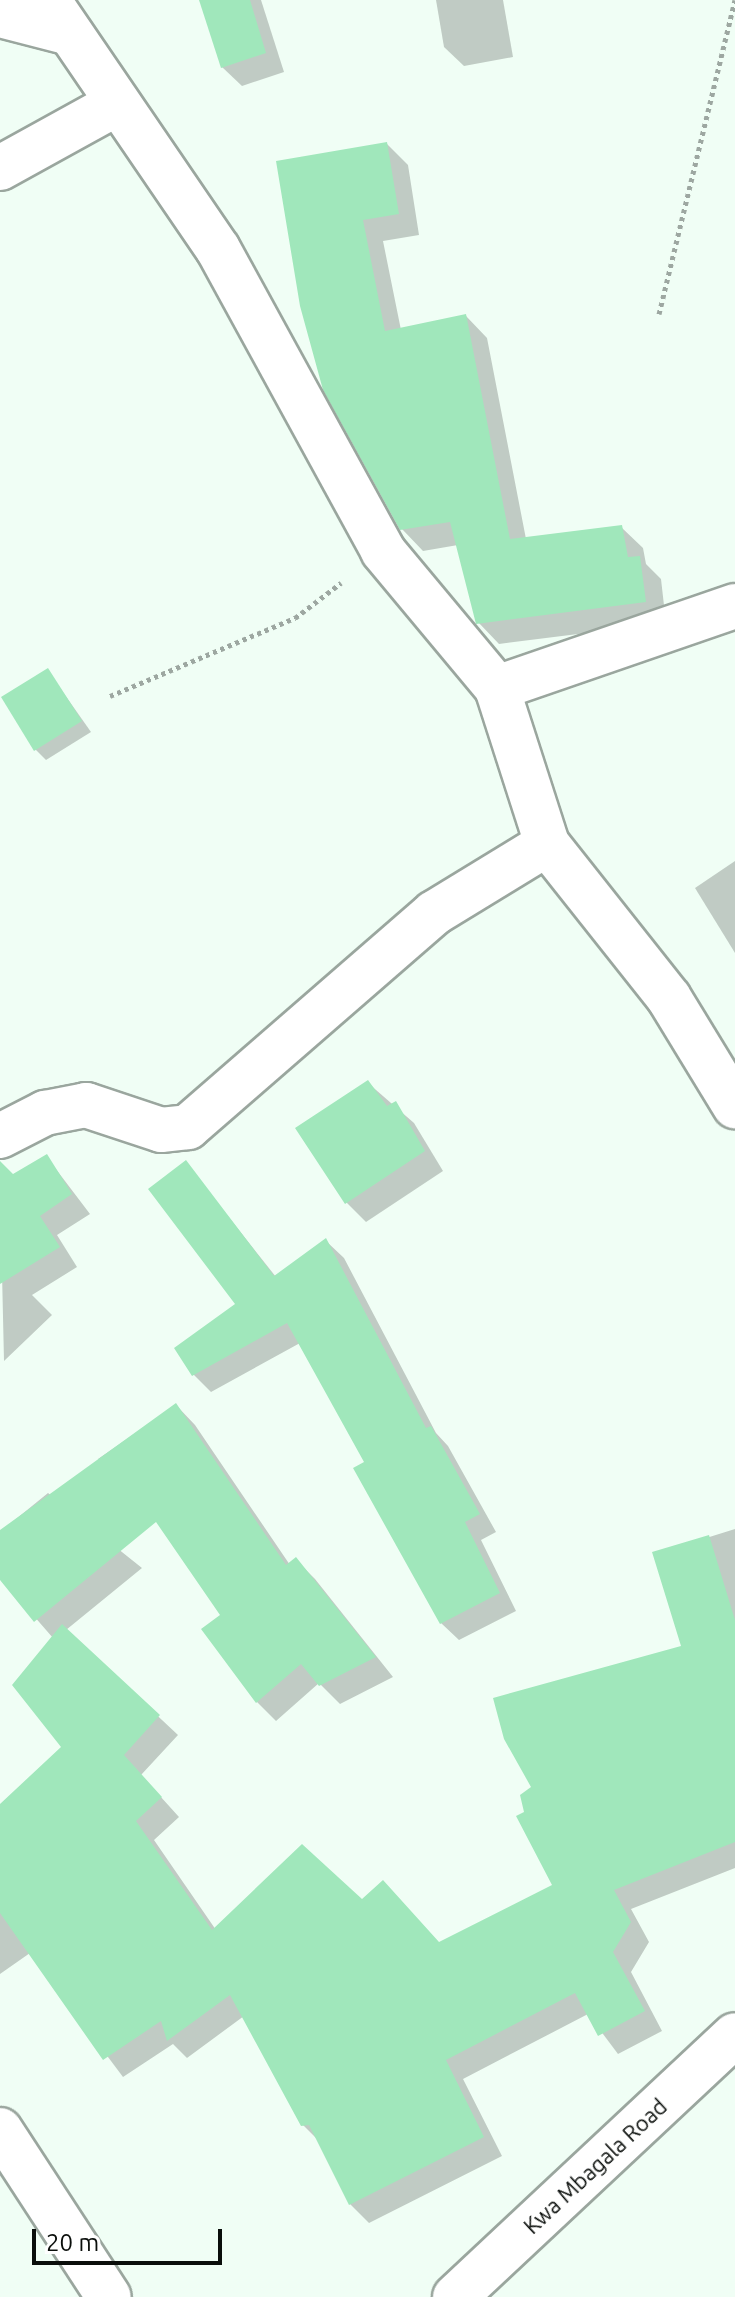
<!DOCTYPE html>
<html>
<head>
<meta charset="utf-8">
<style>
  body { margin:0 }
  #map { position:relative; width:735px; height:2297px; overflow:hidden; background:#f0fef5; font-family:Ubuntu,sans-serif }
  div>[style] { position:absolute }
  [style*='--x'] { left:calc(var(--x)*1px); top:calc(var(--y)*1px); width:calc(var(--w)*1px); rotate:calc(var(--a)*1deg) }
  .shadow>* { inset:0; background:#0003 }
  .building>* { inset:0; background:#a0e7bb }
  .path>* { height:5px; margin-top:-2.5px; transform-origin:0; background:repeating-linear-gradient(90deg,#9da7a1 0 4px,transparent 0 8px) }
  .roads { filter:drop-shadow(2px 0 #9aa69e) drop-shadow(-2px 0 #9aa69e) drop-shadow(0 2px #9aa69e) drop-shadow(0 -2px #9aa69e) }
  .street>* { height:44px; margin:-22px; padding:0 22px; transform-origin:22px; border-radius:22px; background:#fff }
  .secondary>* { height:44px; margin:-22px; padding:0 22px; transform-origin:22px; border-radius:22px; background:#fff }
  span { translate:-50% -50%; white-space:nowrap; text-align:center; line-height:1.15; -webkit-text-stroke:7px #fff; paint-order:stroke }
  .street-label { font-size:22px; color:#0a0e0b }
  .scale { position:absolute; left:32px; top:2229px; width:190px; height:36px; box-sizing:border-box; border:4px solid #0a0e0b; border-top:0; padding-left:10px; font-size:24px; line-height:28px; white-space:nowrap; color:#0a0e0b; -webkit-text-stroke:6px #fff; paint-order:stroke }
</style>
</head>
<body>
<div id="map">
  <div class="shadow">
    <div style="clip-path:polygon(201px 0,261px 0,284px 72px,242px 86px,222px 67px)"></div>
    <div style="clip-path:polygon(436px 0,503px 0,513px 57px,464px 66px,444px 47px)"></div>
    <div style="clip-path:polygon(387px 144px,408px 165px,419px 235px,383px 241px,401px 330px,466px 316px,487px 338px,526px 539px,621px 527px,643px 548px,646px 564px,661px 579px,666px 623px,499px 644px,478px 622px,458px 545px,423px 551px,402px 529px,302px 306px)"></div>
    <div style="clip-path:polygon(48px 671px,91px 732px,46px 760px,35px 749px)"></div>
    <div style="clip-path:polygon(735px 861px,735px 953px,695px 888px)"></div>
    <div style="clip-path:polygon(368px 1083px,414px 1123px,443px 1171px,366px 1222px,347px 1203px,298px 1128px)"></div>
    <div style="clip-path:polygon(46px 1156px,90px 1214px,57px 1235px,77px 1267px,32px 1295px,52px 1315px,4px 1361px,0 1185px)"></div>
    <div style="clip-path:polygon(186px 1163px,276px 1277px,326px 1241px,344px 1258px,436px 1433px,448px 1446px,496px 1532px,481px 1540px,516px 1611px,459px 1640px,441px 1623px,367px 1463px,300px 1343px,211px 1392px,193px 1374px,237px 1304px)"></div>
    <div style="clip-path:polygon(176px 1405px,195px 1425px,290px 1565px,296px 1560px,315px 1579px,393px 1677px,340px 1704px,319px 1683px,276px 1721px,257px 1702px,204px 1630px,223px 1615px,158px 1521px,98px 1459px)"></div>
    <div style="clip-path:polygon(48px 1493px,142px 1568px,66px 1630px,178px 1735px,141px 1775px,179px 1817px,154px 1840px,216px 1930px,362px 1901px,440px 1944px,555px 1886px,527px 1813px,684px 1648px,655px 1554px,735px 1529px,735px 1868px,631px 1909px,649px 1942px,631px 1972px,662px 2031px,618px 2054px,588px 2014px,463px 2079px,502px 2156px,369px 2223px,350px 2204px,320px 2142px,303px 2125px,244px 2016px,187px 2058px,173px 2044px,123px 2077px,30px 1953px,0 1974px,0 1806px,64px 1747px,53px 1638px,0 1577px,0 1532px)"></div>
  </div>
  <div class="building">
    <div style="clip-path:polygon(199px 0,250px 0,266px 53px,221px 68px)"></div>
    <div style="clip-path:polygon(387px 142px,399px 214px,363px 220px,385px 331px,466px 314px,510px 539px,622px 525px,628px 557px,640px 556px,646px 602px,476px 624px,450px 522px,400px 530px,323px 390px,300px 306px,276px 161px)"></div>
    <div style="clip-path:polygon(48px 668px,82px 721px,34px 751px,1px 697px)"></div>
    <div style="clip-path:polygon(368px 1080px,387px 1106px,396px 1101px,425px 1151px,345px 1204px,295px 1128px)"></div>
    <div style="clip-path:polygon(47px 1154px,72px 1194px,40px 1216px,60px 1247px,0 1284px,0 1161px,13px 1174px)"></div>
    <div style="clip-path:polygon(186px 1160px,274px 1276px,326px 1238px,426px 1428px,431px 1426px,480px 1514px,465px 1522px,500px 1593px,440px 1624px,353px 1468px,364px 1462px,287px 1323px,192px 1376px,174px 1348px,235px 1304px,148px 1189px)"></div>
    <div style="clip-path:polygon(176px 1403px,286px 1565px,296px 1557px,376px 1657px,319px 1686px,301px 1664px,256px 1703px,201px 1629px,220px 1615px,156px 1522px,34px 1622px,0 1580px,0 1530px)"></div>
    <div style="clip-path:polygon(709px 1535px,735px 1620px,735px 1842px,614px 1890px,631px 1922px,613px 1952px,645px 2011px,598px 2036px,575px 1993px,446px 2060px,484px 2137px,349px 2205px,309px 2125px,301px 2126px,230px 1995px,167px 2041px,161px 2021px,103px 2060px,0 1913px,0 1804px,61px 1747px,12px 1685px,62px 1624px,160px 1715px,124px 1755px,162px 1797px,136px 1821px,212px 1930px,302px 1844px,362px 1899px,383px 1880px,439px 1942px,552px 1885px,516px 1816px,524px 1812px,520px 1795px,531px 1787px,504px 1739px,493px 1698px,681px 1646px,652px 1552px)"></div>
  </div>
  <div class="path">
    <div style="--x:659;--y:314;--w:323;--a:-76.4"></div>
    <div style="--x:110;--y:696;--w:201;--a:-22.9"></div>
    <div style="--x:295;--y:618;--w:58;--a:-37.3"></div>
  </div>
  <div class="roads">
    <div class="street">
      <div style="--x:48;--y:0;--w:301;--a:55.7"></div>
      <div style="--x:218;--y:249;--w:344;--a:61.3"></div>
      <div style="--x:383;--y:551;--w:178;--a:50.2"></div>
      <div style="--x:497;--y:688;--w:164;--a:72.2"></div>
      <div style="--x:547;--y:844;--w:196;--a:51.6"></div>
      <div style="--x:669;--y:998;--w:127;--a:58.6"></div>
      <div style="--x:0;--y:15;--w:68;--a:14.4"></div>
      <div style="--x:0;--y:168;--w:132;--a:-28.9"></div>
      <div style="--x:497;--y:688;--w:252;--a:-19"></div>
      <div style="--x:0;--y:1136;--w:51;--a:-27.1"></div>
      <div style="--x:45;--y:1113;--w:42;--a:-11"></div>
      <div style="--x:86;--y:1105;--w:79;--a:18.4"></div>
      <div style="--x:161;--y:1130;--w:27;--a:-6"></div>
      <div style="--x:188;--y:1127;--w:326;--a:-41"></div>
      <div style="--x:434;--y:913;--w:132;--a:-31.4"></div>
      <div style="--x:0;--y:2130;--w:199;--a:56.9"></div>
    </div>
    <div class="secondary">
      <div style="--x:455;--y:2297;--w:383;--a:-43.1"></div>
    </div>
  </div>
  <div class="street-label">
    <span style="left:595px;top:2166px;rotate:-43deg">Kwa Mbagala Road</span>
  </div>
  <div class="scale">20 m</div>
</div>
</body>
</html>
